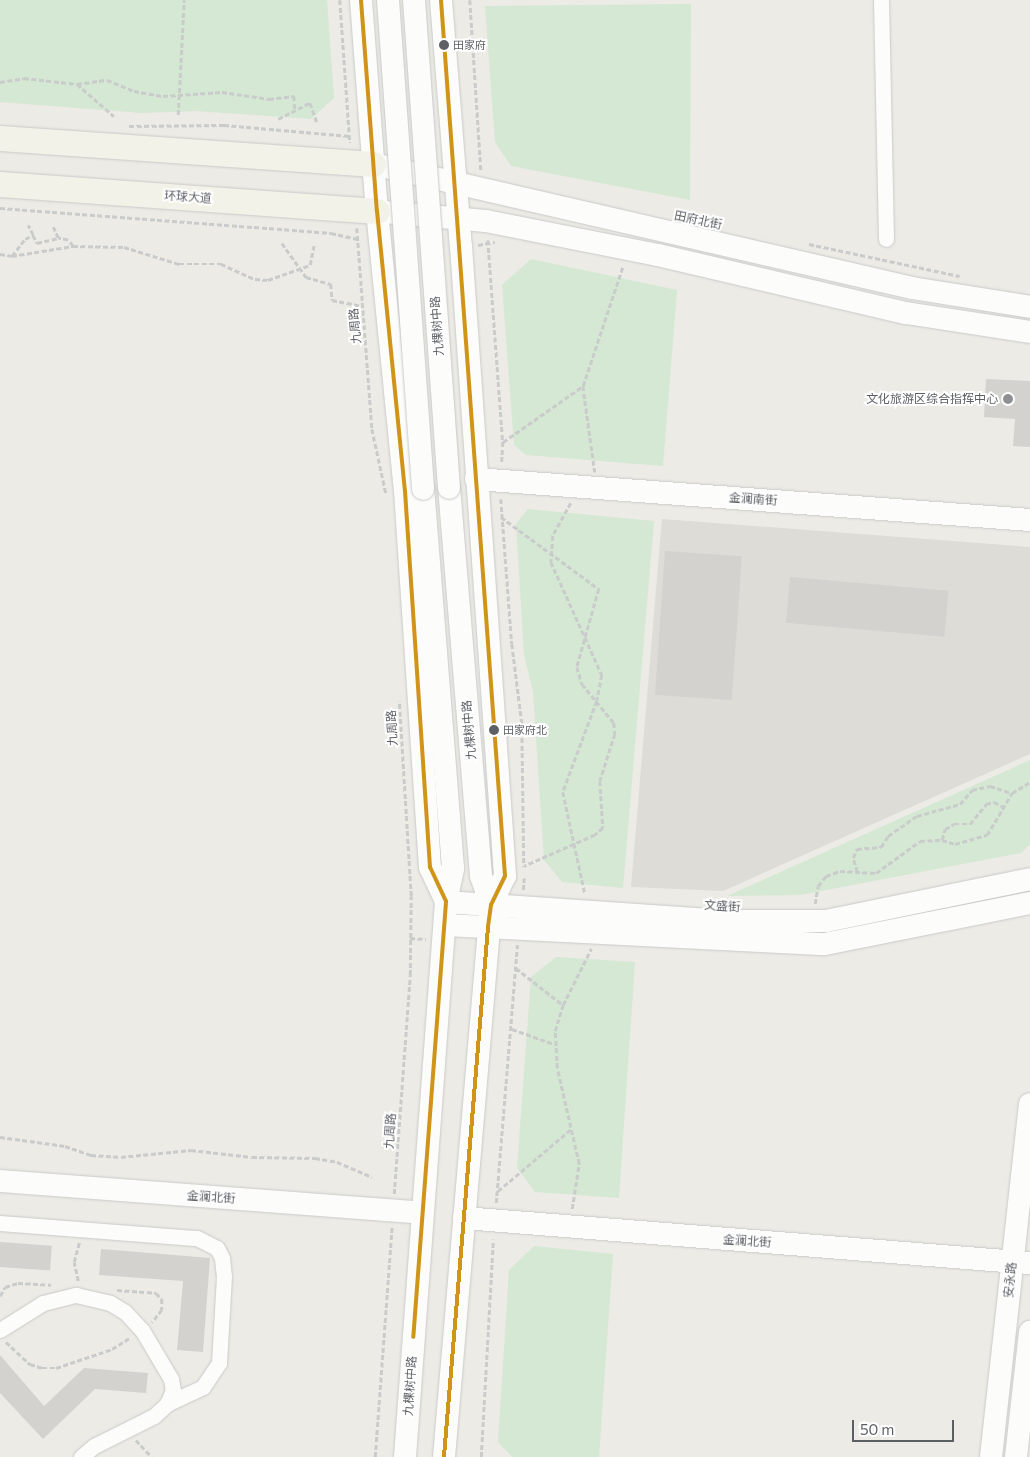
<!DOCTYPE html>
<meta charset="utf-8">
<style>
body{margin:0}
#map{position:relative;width:1030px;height:1457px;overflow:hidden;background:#ecebe6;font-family:Commissioner,"Noto Sans SC",sans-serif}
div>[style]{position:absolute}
.industrial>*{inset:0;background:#dddcd7}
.green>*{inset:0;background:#d4e8d3}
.building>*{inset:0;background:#d3d2cf;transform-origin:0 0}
.path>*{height:2.5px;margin-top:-1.25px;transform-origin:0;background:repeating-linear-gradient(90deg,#c9cccb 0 5px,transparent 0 7.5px)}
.roads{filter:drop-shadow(0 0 1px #c9c9c8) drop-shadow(0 0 1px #c9c9c8)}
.street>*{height:15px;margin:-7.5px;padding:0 7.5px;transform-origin:7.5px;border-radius:7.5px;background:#fcfcfb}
.secondary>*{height:22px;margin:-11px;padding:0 11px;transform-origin:11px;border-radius:11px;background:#fcfcfb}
.primary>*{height:25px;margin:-12.5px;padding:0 12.5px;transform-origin:12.5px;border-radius:12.5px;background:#f3f2e8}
.bridges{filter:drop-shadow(0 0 1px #c7c8c6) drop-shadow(0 0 1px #c7c8c6)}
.secondary-bridge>*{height:22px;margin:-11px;padding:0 11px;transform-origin:11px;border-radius:11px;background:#fcfcfb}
.bus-1>*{height:4px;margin:-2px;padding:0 2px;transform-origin:2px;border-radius:2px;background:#d09419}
.dots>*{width:14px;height:14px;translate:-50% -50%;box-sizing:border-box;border:2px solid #fff;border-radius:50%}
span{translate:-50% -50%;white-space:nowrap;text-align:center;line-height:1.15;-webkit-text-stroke:4px #fff;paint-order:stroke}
.bus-label{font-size:11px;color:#5c5f64}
.left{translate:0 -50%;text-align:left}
.street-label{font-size:12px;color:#5c5f64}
.poi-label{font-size:12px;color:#5c5f64}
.right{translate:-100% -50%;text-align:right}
.scale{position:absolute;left:852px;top:1420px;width:102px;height:22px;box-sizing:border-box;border:2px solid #5c5f64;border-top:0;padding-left:6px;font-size:15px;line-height:18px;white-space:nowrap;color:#5c5f64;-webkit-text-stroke:4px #fff;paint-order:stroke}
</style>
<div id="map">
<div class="industrial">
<i style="clip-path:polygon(662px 519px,1030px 547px,1030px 754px,723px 891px,631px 887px)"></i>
</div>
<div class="green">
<i style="clip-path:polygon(0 0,327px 0,334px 98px,311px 119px,197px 111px,142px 113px,0 102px)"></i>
<i style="clip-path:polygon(691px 4px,690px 200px,511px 166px,495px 142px,485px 6px)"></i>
<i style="clip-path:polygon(531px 259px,677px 290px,663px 466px,526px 455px,514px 445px,502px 285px)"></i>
<i style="clip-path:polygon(528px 509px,654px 521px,623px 888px,562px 882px,544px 860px,533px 692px,524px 655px,516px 524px)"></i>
<i style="clip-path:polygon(1030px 760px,1030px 844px,1021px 853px,800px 895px,727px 896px)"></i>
<i style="clip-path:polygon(556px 957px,635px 962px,619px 1198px,535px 1192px,517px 1168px,531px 977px)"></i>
<i style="clip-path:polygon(534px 1246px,613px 1254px,599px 1457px,512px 1457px,498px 1442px,509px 1270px)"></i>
</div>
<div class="building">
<i style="clip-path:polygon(986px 379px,1030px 381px,1030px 447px,1013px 446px,1015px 419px,984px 417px)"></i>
<i style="left:665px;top:551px;width:77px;height:144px;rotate:4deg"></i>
<i style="left:790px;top:577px;width:159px;height:46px;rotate:5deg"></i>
<i style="left:0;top:1242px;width:52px;height:25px;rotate:4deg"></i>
<i style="clip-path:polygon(101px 1249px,210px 1258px,203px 1352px,177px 1350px,183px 1281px,99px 1275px)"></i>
<i style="clip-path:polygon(0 1355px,44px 1406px,84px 1368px,148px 1373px,146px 1393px,95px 1389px,43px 1439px,0 1393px)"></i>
</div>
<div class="path">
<i style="left:340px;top:0;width:143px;rotate:86deg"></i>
<i style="left:470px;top:0;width:172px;rotate:86.3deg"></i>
<i style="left:0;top:82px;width:24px;rotate:-9deg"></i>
<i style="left:24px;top:78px;width:53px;rotate:6.5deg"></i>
<i style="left:77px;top:84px;width:30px;rotate:-8deg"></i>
<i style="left:107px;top:80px;width:29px;rotate:22deg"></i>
<i style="left:134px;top:91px;width:29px;rotate:10deg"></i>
<i style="left:163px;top:96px;width:59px;rotate:-3.9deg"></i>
<i style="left:222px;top:92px;width:48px;rotate:8.5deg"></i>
<i style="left:269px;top:99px;width:25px;rotate:-7deg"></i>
<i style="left:294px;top:96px;width:15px;rotate:86deg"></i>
<i style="left:77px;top:84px;width:49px;rotate:40.9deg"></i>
<i style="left:178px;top:115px;width:115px;rotate:-87deg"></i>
<i style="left:278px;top:119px;width:36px;rotate:-27deg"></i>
<i style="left:310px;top:103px;width:20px;rotate:70deg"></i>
<i style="left:129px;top:126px;width:95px;rotate:-0.6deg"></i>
<i style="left:224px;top:125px;width:126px;rotate:5deg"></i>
<i style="left:0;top:208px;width:332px;rotate:4.3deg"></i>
<i style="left:331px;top:233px;width:27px;rotate:13deg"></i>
<i style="left:357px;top:228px;width:202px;rotate:85.7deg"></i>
<i style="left:372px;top:429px;width:66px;rotate:77.7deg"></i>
<i style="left:33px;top:235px;width:9px;rotate:63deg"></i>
<i style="left:37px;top:243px;width:22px;rotate:-13deg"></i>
<i style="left:58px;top:238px;width:12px;rotate:-114deg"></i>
<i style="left:488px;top:240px;width:203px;rotate:85.8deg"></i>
<i style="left:503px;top:442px;width:21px;rotate:93deg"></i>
<i style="left:282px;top:243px;width:42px;rotate:54.8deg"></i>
<i style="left:306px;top:277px;width:26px;rotate:16deg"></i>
<i style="left:331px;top:284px;width:16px;rotate:86deg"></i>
<i style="left:332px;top:300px;width:31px;rotate:11deg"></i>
<i style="left:809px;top:244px;width:154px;rotate:12deg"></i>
<i style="left:478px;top:245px;width:17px;rotate:-10deg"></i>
<i style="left:73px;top:246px;width:51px;rotate:1.1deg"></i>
<i style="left:124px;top:247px;width:58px;rotate:17.2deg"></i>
<i style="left:179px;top:264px;width:42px"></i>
<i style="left:221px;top:264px;width:37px;rotate:24deg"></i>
<i style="left:255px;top:279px;width:13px;rotate:4deg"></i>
<i style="left:268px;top:280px;width:45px;rotate:-19.7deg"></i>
<i style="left:310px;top:265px;width:20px;rotate:-79deg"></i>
<i style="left:0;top:254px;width:12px;rotate:9deg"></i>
<i style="left:12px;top:256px;width:21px;rotate:-53deg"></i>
<i style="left:25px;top:239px;width:9px;rotate:-27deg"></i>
<i style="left:33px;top:235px;width:11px;rotate:-117deg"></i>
<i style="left:12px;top:256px;width:62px;rotate:-9.3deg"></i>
<i style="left:73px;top:246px;width:8px;rotate:-130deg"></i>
<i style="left:68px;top:240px;width:10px;rotate:-169deg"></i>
<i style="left:583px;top:386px;width:87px;rotate:82.1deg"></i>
<i style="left:503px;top:442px;width:98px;rotate:-35deg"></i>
<i style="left:583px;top:386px;width:126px;rotate:-71.6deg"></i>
<i style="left:501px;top:499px;width:145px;rotate:85.7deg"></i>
<i style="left:512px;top:644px;width:80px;rotate:82.8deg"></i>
<i style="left:522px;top:723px;width:144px;rotate:89.2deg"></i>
<i style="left:571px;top:503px;width:38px;rotate:119deg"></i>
<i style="left:553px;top:536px;width:26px;rotate:94deg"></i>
<i style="left:551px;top:562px;width:124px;rotate:65.7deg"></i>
<i style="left:602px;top:675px;width:26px;rotate:101deg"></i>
<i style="left:597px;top:701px;width:97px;rotate:110.5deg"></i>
<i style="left:563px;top:792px;width:104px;rotate:77.8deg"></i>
<i style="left:501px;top:517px;width:122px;rotate:36.3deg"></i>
<i style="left:599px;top:589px;width:81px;rotate:105.8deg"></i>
<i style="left:577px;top:667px;width:18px;rotate:74deg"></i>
<i style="left:582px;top:684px;width:50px;rotate:50.6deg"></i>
<i style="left:614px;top:723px;width:11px;rotate:85deg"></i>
<i style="left:615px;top:734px;width:49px;rotate:107.7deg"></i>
<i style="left:600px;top:781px;width:47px;rotate:86.3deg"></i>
<i style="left:603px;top:828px;width:11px;rotate:139deg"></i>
<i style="left:595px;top:835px;width:77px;rotate:156.1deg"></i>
<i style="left:942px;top:840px;width:11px;rotate:-75deg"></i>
<i style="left:945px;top:829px;width:10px;rotate:-29deg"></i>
<i style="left:954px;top:824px;width:16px"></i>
<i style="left:970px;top:824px;width:26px;rotate:-51deg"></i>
<i style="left:986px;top:804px;width:8px;rotate:-14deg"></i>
<i style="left:994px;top:802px;width:11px;rotate:27deg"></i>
<i style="left:857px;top:872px;width:15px;rotate:-106deg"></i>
<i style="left:853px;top:858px;width:10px;rotate:-66deg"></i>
<i style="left:857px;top:849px;width:24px;rotate:-5deg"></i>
<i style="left:881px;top:847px;width:13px;rotate:-58deg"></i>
<i style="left:888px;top:836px;width:35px;rotate:-35deg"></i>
<i style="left:917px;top:816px;width:45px;rotate:-15.6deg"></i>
<i style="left:960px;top:804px;width:18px;rotate:-49deg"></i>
<i style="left:972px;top:790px;width:18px;rotate:-13deg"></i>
<i style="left:990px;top:786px;width:23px;rotate:18deg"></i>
<i style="left:523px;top:890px;width:12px;rotate:-85deg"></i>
<i style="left:815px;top:904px;width:18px;rotate:-81deg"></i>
<i style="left:818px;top:886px;width:13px;rotate:-51deg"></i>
<i style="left:826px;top:876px;width:15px;rotate:-20deg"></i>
<i style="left:840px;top:871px;width:36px;rotate:3deg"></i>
<i style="left:876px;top:873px;width:54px;rotate:-36deg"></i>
<i style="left:920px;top:841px;width:22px;rotate:-3deg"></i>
<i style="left:942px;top:840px;width:14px;rotate:17deg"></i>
<i style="left:955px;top:844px;width:33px;rotate:-16deg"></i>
<i style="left:987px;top:835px;width:49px;rotate:-59.2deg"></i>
<i style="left:1012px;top:793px;width:21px;rotate:-31deg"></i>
<i style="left:410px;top:938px;width:16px;rotate:4deg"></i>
<i style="left:516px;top:968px;width:60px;rotate:38.2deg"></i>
<i style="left:512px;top:1029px;width:45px;rotate:19.7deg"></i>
<i style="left:0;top:1137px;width:66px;rotate:7.9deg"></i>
<i style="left:65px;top:1146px;width:28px;rotate:19deg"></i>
<i style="left:91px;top:1155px;width:30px;rotate:4deg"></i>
<i style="left:121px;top:1157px;width:70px;rotate:-5.7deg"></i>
<i style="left:191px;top:1150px;width:61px;rotate:6.5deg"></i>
<i style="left:252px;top:1157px;width:63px;rotate:0.9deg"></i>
<i style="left:315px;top:1158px;width:22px;rotate:10deg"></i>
<i style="left:337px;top:1162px;width:38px;rotate:23deg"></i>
<i style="left:498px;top:1191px;width:96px;rotate:-40.3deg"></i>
<i style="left:394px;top:1194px;width:220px;rotate:-85.8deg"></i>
<i style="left:410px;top:975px;width:79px;rotate:-89.3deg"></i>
<i style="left:411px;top:896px;width:195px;rotate:-93.5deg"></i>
<i style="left:496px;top:1203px;width:259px;rotate:-85.3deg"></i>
<i style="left:572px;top:1209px;width:46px;rotate:-81.2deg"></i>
<i style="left:579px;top:1164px;width:98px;rotate:-102.9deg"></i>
<i style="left:557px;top:1068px;width:37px;rotate:-93deg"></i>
<i style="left:555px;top:1031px;width:27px;rotate:-73deg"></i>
<i style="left:563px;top:1005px;width:63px;rotate:-63.4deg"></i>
<i style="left:78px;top:1281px;width:19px;rotate:-102deg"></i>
<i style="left:74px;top:1262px;width:20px;rotate:-75deg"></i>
<i style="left:117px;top:1290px;width:39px;rotate:4deg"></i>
<i style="left:156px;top:1293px;width:8px;rotate:45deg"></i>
<i style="left:162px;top:1299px;width:11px;rotate:90deg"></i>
<i style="left:162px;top:1310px;width:16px;rotate:128deg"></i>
<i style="left:0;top:1296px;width:10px;rotate:-61deg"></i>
<i style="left:5px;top:1287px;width:14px;rotate:-17deg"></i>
<i style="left:18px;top:1283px;width:33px;rotate:3deg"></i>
<i style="left:6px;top:1342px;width:33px;rotate:43deg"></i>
<i style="left:30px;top:1364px;width:13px;rotate:18deg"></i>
<i style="left:42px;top:1368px;width:14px"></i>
<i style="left:56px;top:1368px;width:59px;rotate:-18.7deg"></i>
<i style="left:112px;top:1349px;width:22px;rotate:-32deg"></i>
<i style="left:136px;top:1440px;width:23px;rotate:47deg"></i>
<i style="left:375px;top:1457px;width:231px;rotate:-85.8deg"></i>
<i style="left:481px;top:1457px;width:218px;rotate:-86.8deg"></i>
</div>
<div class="roads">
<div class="street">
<i style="left:881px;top:0;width:239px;rotate:88.8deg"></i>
<i style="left:0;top:1223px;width:198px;rotate:4.4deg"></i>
<i style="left:197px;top:1238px;width:22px;rotate:27deg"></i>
<i style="left:217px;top:1248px;width:11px;rotate:63deg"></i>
<i style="left:222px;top:1258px;width:18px;rotate:84deg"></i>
<i style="left:224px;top:1276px;width:87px;rotate:93.3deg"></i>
<i style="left:219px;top:1363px;width:29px;rotate:124deg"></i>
<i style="left:203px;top:1387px;width:40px;rotate:155deg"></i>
<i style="left:0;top:1330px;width:51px;rotate:-32.1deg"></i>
<i style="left:43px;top:1303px;width:34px;rotate:-14deg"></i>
<i style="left:76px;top:1295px;width:35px;rotate:13deg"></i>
<i style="left:110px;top:1303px;width:17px;rotate:31deg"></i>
<i style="left:125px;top:1312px;width:25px;rotate:47deg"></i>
<i style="left:142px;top:1330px;width:57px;rotate:59.4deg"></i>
<i style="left:171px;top:1379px;width:11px;rotate:80deg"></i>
<i style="left:173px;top:1390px;width:15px;rotate:113deg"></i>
<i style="left:167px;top:1404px;width:18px;rotate:137deg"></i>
<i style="left:154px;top:1416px;width:67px;rotate:153.4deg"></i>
<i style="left:94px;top:1446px;width:17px;rotate:140deg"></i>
</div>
<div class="secondary">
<i style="left:361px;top:0;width:212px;rotate:85.7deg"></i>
<i style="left:377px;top:211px;width:281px;rotate:84.3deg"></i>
<i style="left:405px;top:491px;width:377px;rotate:86.2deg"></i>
<i style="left:430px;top:867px;width:38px;rotate:65deg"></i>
<i style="left:441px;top:0;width:247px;rotate:85.4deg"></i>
<i style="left:461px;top:246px;width:632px;rotate:86deg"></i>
<i style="left:505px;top:876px;width:32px;rotate:116deg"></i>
<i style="left:382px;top:166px;width:544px;rotate:12.96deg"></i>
<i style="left:912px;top:288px;width:120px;rotate:9.1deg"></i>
<i style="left:385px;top:212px;width:101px;rotate:5.1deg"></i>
<i style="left:486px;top:221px;width:175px;rotate:11.2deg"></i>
<i style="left:658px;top:255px;width:255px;rotate:13.2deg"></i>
<i style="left:906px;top:313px;width:125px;rotate:8.7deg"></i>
<i style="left:476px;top:479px;width:556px;rotate:4.23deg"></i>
<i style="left:446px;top:902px;width:279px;rotate:3.9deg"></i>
<i style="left:724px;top:921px;width:102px"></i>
<i style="left:826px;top:921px;width:208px;rotate:-11.6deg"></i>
<i style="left:446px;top:925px;width:379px;rotate:2.9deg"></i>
<i style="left:825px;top:944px;width:209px;rotate:-11.3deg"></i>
<i style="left:0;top:1181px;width:423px;rotate:4.3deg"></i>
<i style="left:464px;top:1218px;width:568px;rotate:4.55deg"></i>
<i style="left:405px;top:1457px;width:557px;rotate:-85.78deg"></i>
<i style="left:446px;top:902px;width:35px;rotate:-78deg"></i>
<i style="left:453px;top:868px;width:380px;rotate:-94.5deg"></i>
<i style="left:444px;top:1457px;width:554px;rotate:-85.13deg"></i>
<i style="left:491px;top:905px;width:31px;rotate:-109deg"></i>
<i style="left:481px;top:876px;width:389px;rotate:-94.7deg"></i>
<i style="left:991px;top:1457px;width:355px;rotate:-83.7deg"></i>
<i style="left:1016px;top:1457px;width:126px;rotate:-83.6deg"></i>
</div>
<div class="primary">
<i style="left:0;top:138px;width:374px;rotate:4deg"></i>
<i style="left:0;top:184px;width:378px;rotate:4.1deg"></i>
</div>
</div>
<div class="bridges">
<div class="secondary-bridge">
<i style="left:388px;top:0;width:490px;rotate:85.9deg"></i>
<i style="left:414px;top:0;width:489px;rotate:85.9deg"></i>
</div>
</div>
<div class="bus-1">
<i style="left:361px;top:0;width:212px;rotate:85.7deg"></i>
<i style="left:377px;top:211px;width:281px;rotate:84.3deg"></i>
<i style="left:405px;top:491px;width:377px;rotate:86.2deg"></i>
<i style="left:430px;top:867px;width:38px;rotate:65deg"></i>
<i style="left:446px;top:902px;width:436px;rotate:94.3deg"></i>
<i style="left:441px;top:0;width:878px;rotate:85.82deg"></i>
<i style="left:505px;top:876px;width:32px;rotate:116deg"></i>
<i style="left:491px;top:905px;width:22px;rotate:98deg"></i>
<i style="left:488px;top:927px;width:532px;rotate:94.75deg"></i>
</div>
<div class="dots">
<i style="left:444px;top:45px;background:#5c5f64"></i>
<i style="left:1008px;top:399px;background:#8e9092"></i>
<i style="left:494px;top:730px;background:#5c5f64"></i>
</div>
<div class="bus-label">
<span class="left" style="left:453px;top:45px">田家府</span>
<span class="left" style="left:503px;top:730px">田家府北</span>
</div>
<div class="street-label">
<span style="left:188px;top:197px;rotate:4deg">环球大道</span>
<span style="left:698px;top:220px;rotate:12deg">田府北街</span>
<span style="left:355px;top:326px;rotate:-95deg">九周路</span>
<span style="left:437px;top:326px;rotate:-94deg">九棵树中路</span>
<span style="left:753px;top:499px;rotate:4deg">金澜南街</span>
<span style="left:392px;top:728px;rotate:-93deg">九周路</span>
<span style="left:469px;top:730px;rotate:-95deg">九棵树中路</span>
<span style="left:722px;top:906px;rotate:4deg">文盛街</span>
<span style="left:390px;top:1131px;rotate:-86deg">九周路</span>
<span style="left:211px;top:1197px;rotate:4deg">金澜北街</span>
<span style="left:747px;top:1241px;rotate:4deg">金澜北街</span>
<span style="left:1010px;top:1280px;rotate:-84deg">安永路</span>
<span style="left:410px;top:1386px;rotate:-86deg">九棵树中路</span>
</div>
<div class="poi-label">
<span class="right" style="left:998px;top:399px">文化旅游区综合指挥中心</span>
</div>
<div class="scale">50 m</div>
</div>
